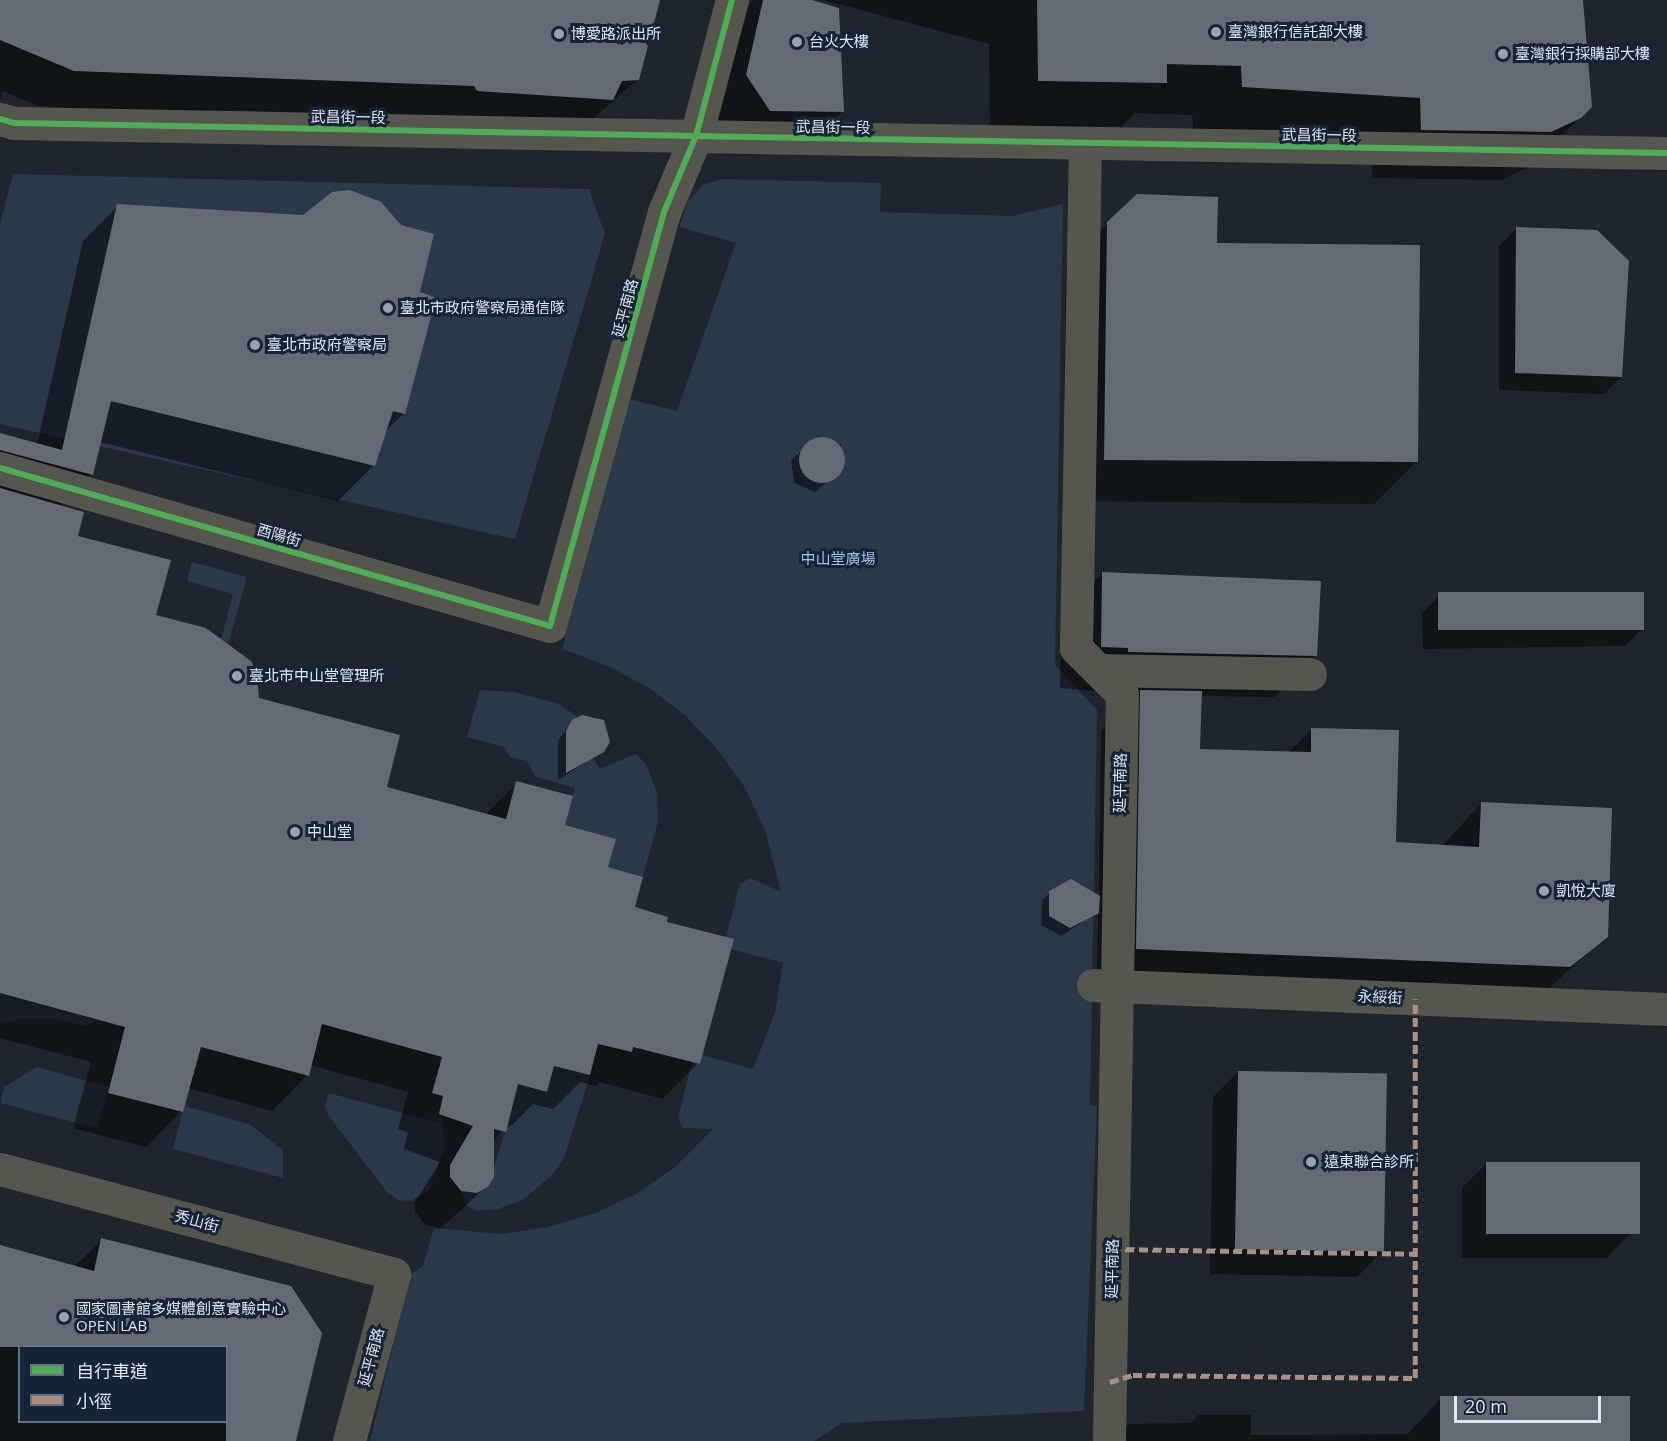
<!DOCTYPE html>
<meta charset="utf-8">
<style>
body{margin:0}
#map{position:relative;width:1667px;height:1441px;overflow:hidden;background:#1e252e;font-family:"Open Sans","Noto Sans TC",sans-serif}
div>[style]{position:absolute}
.green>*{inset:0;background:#2b3848}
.shadow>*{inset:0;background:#0007}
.building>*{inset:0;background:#636a73;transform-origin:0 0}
.round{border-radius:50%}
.minor>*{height:33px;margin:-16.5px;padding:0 16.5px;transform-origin:16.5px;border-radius:16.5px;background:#55574e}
.quiet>*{height:4.5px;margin-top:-2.25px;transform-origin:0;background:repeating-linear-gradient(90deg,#ac8f84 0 9px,transparent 0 13.5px)}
.cycleway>*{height:6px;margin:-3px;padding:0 3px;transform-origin:3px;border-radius:3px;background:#51ab58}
.dots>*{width:16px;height:16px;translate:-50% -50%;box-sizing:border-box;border:3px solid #172435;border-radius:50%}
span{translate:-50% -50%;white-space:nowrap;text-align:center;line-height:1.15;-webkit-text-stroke:6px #172435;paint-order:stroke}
.poi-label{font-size:15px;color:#dce5f0}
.left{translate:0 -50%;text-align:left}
.street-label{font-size:15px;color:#dce5f0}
.park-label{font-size:15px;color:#9dc1ed}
.legend{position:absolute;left:18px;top:1345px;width:210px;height:78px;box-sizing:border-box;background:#172435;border:2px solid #667180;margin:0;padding:8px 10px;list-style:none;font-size:18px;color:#dce5f0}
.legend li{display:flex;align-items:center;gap:12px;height:30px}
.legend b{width:30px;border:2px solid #667180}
.scale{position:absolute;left:1454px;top:1396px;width:147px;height:27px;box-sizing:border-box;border:3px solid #dce5f0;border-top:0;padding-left:8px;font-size:18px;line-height:21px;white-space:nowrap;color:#dce5f0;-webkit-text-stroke:4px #172435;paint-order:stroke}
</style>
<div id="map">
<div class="green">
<i style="clip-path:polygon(13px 174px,589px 189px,605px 234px,515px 539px,0 424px,0 224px)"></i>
<i style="clip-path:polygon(724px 179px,881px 183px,880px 212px,1012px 216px,1063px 204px,1055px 665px,1097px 710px,1090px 1105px,1097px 1106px,1084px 1411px,842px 1423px,814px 1441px,370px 1441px,410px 1275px,423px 1266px,434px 1228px,502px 1234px,548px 1227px,593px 1214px,636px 1194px,674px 1168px,713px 1129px,683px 1128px,678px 1118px,692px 1062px,700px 1064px,702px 1055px,753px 1069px,775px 1013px,783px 963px,731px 949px,726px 937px,740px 884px,750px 878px,781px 892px,765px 830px,745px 788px,718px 750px,686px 716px,649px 688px,608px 666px,562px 649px,629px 399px,677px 411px,736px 243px,680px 227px,687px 203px,702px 185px)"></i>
<i style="clip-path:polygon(192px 562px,247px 577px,227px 648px,219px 647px,233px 594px,187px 581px)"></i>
<i style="clip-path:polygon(480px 690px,514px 692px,559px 704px,578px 717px,566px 731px,566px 742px,572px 752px,593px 758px,600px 769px,635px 754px,646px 763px,657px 793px,658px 821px,643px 877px,608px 867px,615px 839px,565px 825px,575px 788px,536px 777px,527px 761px,510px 757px,504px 747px,467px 737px)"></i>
<i style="clip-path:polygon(0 993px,100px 1020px,85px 1026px,58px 1019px,21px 1019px,0 1024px)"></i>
<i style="clip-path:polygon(554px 1066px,590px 1075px,564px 1158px,552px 1175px,524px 1199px,498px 1209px,476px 1211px,467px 1206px,461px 1191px,478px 1193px,488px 1187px,510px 1115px,497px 1078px,547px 1092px)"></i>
<i style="clip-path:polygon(37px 1067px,109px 1087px,97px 1128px,0 1103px,4px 1087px)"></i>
<i style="clip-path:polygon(329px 1093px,436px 1122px,441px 1115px,445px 1148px,428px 1191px,411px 1201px,398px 1200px,387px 1192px,328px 1115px,325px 1106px)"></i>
<i style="clip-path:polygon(184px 1106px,249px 1124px,283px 1150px,283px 1178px,173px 1149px)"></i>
</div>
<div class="shadow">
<i style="clip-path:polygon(0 0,658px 0,638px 79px,576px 134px,53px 107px,38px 106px,3px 91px,0 100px)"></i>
<i style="clip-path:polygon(754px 0,806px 0,843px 111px,801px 153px,705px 118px,724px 30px)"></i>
<i style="clip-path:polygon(823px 0,1581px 0,1590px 107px,1531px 166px,1501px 180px,1372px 178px,1372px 146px,1194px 135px,1192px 115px,1135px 113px,1117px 131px,990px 129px,989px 44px)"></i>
<i style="clip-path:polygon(118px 206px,418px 292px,404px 413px,384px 433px,373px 466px,338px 501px,100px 442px,91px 474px,60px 506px,76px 537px,154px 616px,257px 699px,385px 788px,485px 815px,517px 783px,606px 868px,633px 908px,665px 923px,698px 1063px,663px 1099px,600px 1082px,596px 1086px,580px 1082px,553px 1109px,533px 1104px,511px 1126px,506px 1125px,492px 1143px,487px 1186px,441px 1228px,426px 1225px,415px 1212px,415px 1202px,440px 1162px,404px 1149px,408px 1132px,398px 1129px,408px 1092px,310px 1065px,307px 1075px,272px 1111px,188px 1088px,181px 1111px,146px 1147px,73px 1128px,91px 1062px,0 1038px,0 435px,37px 445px,83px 241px)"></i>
<i style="clip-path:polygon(1108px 223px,1215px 244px,1416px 462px,1374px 504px,1063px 501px,1066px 266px)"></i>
<i style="clip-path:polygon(1516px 229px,1621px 377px,1604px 394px,1499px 390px,1499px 246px)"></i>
<i style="clip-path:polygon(819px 436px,841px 445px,843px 469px,815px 492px,794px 483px,791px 460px)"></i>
<i style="clip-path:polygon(1103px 573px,1316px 655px,1274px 697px,1200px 696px,1199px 750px,1288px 753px,1312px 729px,1394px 844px,1442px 846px,1481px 803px,1607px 936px,1529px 1006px,1097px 988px,1098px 912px,1061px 936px,1041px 925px,1042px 901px,1050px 892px,1099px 897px,1101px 731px,1137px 694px,1060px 688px,1061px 615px)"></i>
<i style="clip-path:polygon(1439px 596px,1642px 629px,1625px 646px,1423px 649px,1422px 613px)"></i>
<i style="clip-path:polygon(593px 716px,603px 721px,603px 751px,558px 780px,558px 740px,573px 722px)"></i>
<i style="clip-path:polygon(1238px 1072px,1382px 1252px,1357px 1277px,1210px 1274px,1213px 1097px)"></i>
<i style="clip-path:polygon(1487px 1163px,1631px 1233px,1606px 1258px,1462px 1258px,1462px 1188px)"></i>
<i style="clip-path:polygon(evenodd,102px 1240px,290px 1287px,294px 1441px,0 1441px,0 1247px,74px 1267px,102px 1240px,20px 1346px,226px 1346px,226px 1422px,20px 1422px,20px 1346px)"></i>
<i style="clip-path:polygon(1441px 1398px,1628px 1441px,1112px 1441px,1129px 1424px,1190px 1423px,1198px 1415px,1251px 1415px,1251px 1435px,1408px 1434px)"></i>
</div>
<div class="building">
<i style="clip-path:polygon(0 0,660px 0,639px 80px,622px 81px,613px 100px,477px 91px,474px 86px,74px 71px,0 40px)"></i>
<i style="clip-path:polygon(763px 0,812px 0,839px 8px,844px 112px,770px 111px,746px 75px)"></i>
<i style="clip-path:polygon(1037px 0,1583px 0,1592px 107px,1581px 118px,1551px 132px,1421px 130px,1420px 98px,1242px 87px,1241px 66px,1167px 64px,1167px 83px,1038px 81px)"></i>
<i style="clip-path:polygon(350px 190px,381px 202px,401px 225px,434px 234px,420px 292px,436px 298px,405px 414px,393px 411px,375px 466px,111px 401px,93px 475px,0 450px,0 433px,62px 450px,117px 204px,303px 215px,332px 192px)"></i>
<i style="clip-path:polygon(1137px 194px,1218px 197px,1217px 243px,1420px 245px,1418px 462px,1104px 460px,1107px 222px)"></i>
<i style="clip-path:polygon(1516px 227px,1597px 230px,1629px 261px,1622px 377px,1515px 373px)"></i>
<i class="round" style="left:799px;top:437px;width:46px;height:46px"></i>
<i style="clip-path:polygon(0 488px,84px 512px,78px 536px,171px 560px,156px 615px,206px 628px,251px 661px,257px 673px,259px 698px,400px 735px,387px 787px,506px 819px,516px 781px,573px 796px,565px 825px,616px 839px,608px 867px,643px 877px,635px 907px,668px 917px,667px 922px,734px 939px,700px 1064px,633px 1047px,632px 1052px,598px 1044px,590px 1075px,554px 1066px,547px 1092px,518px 1084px,506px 1132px,494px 1129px,494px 1177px,488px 1187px,477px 1193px,461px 1191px,450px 1177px,450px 1165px,473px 1126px,439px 1114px,443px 1096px,432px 1093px,442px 1057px,322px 1024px,309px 1076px,201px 1047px,183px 1112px,108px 1093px,125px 1027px,0 993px)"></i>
<i style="clip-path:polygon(1102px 572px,1321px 581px,1317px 656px,1128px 652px,1128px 648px,1101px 647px)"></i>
<i style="left:1644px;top:592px;width:38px;height:206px;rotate:90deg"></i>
<i style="clip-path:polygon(1140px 690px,1202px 691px,1200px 749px,1311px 752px,1311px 728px,1399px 730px,1396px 842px,1479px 847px,1481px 802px,1612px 808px,1608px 937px,1570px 967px,1136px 949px)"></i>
<i style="clip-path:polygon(582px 715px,604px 720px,610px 742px,604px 752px,566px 773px,566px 731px,572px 720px)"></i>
<i style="clip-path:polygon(1071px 879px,1100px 896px,1099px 913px,1070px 928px,1049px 916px,1049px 891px)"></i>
<i style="left:1238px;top:1071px;width:149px;height:178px;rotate:1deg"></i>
<i style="left:1486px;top:1162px;width:154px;height:72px"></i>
<i style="clip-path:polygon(101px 1238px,291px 1286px,322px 1333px,296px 1441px,226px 1441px,226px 1347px,0 1347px,0 1245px,94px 1271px)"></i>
<i style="left:1440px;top:1396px;width:190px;height:45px"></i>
</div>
<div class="minor">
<i style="left:0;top:119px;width:15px;rotate:16deg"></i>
<i style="left:14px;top:123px;width:682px;rotate:1.09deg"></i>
<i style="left:696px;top:136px;width:971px;rotate:1deg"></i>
<i style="left:1085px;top:143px;width:505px;rotate:91.02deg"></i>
<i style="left:1076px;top:648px;width:65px;rotate:45deg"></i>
<i style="left:1122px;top:694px;width:747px;rotate:91deg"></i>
<i style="left:0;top:468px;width:572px;rotate:16.03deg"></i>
<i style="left:550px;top:626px;width:429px;rotate:-74.6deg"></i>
<i style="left:664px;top:212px;width:82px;rotate:-67.2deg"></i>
<i style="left:696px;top:136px;width:141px;rotate:-75.2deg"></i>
<i style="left:1099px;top:670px;width:211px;rotate:1.1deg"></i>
<i style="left:1093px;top:985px;width:575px;rotate:2.39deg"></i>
<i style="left:0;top:1169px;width:408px;rotate:14.9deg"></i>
<i style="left:394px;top:1274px;width:173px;rotate:105.1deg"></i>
</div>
<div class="quiet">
<i style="left:1112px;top:1249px;width:302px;rotate:0.9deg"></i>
<i style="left:1110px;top:1382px;width:24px;rotate:-17deg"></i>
<i style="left:1133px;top:1375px;width:282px;rotate:0.6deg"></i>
<i style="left:1415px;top:1378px;width:379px;rotate:-90deg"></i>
</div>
<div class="cycleway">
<i style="left:0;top:119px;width:15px;rotate:16deg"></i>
<i style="left:14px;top:123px;width:682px;rotate:1.09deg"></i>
<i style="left:696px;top:136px;width:971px;rotate:1deg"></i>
<i style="left:0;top:468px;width:572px;rotate:16.03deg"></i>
<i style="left:550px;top:626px;width:429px;rotate:-74.6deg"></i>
<i style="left:664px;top:212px;width:82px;rotate:-67.2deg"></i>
<i style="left:696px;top:136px;width:141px;rotate:-75.2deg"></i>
</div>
<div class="dots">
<i style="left:1216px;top:32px;background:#9aa2ac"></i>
<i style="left:559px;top:34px;background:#9aa2ac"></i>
<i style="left:797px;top:42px;background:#9aa2ac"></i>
<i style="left:1503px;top:54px;background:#9aa2ac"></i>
<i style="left:388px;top:308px;background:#9aa2ac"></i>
<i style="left:255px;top:345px;background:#9aa2ac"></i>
<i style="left:237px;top:676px;background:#9aa2ac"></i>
<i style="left:295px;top:832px;background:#9aa2ac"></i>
<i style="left:1544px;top:891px;background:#9aa2ac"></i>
<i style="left:1311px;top:1162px;background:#9aa2ac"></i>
<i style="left:64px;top:1317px;background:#9aa2ac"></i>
</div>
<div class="poi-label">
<span class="left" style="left:1228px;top:32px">臺灣銀行信託部大樓</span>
<span class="left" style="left:571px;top:34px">博愛路派出所</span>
<span class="left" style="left:809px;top:42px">台火大樓</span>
<span class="left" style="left:1515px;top:54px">臺灣銀行採購部大樓</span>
<span class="left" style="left:400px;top:308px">臺北市政府警察局通信隊</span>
<span class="left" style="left:267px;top:345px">臺北市政府警察局</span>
<span class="left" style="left:249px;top:676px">臺北市中山堂管理所</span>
<span class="left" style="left:307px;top:832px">中山堂</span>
<span class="left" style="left:1556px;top:891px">凱悅大廈</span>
<span class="left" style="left:1324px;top:1162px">遠東聯合診所</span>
<span class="left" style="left:76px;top:1317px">國家圖書館多媒體創意實驗中心<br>OPEN LAB</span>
</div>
<div class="street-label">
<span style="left:348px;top:117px;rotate:1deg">武昌街一段</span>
<span style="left:833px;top:127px;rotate:1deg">武昌街一段</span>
<span style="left:1319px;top:135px;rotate:1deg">武昌街一段</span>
<span style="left:625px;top:308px;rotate:-75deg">延平南路</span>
<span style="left:279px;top:535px;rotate:16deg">酉陽街</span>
<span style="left:1120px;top:783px;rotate:-89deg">延平南路</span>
<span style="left:1380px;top:997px;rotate:2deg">永綏街</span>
<span style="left:197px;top:1221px;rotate:15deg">秀山街</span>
<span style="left:1112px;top:1269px;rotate:-89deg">延平南路</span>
<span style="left:371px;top:1357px;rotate:-75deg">延平南路</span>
</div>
<div class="park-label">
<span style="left:838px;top:559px">中山堂廣場</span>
</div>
<ul class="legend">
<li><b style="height:8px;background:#51ab58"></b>自行車道</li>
<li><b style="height:8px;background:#ac8f84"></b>小徑</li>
</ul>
<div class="scale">20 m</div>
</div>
